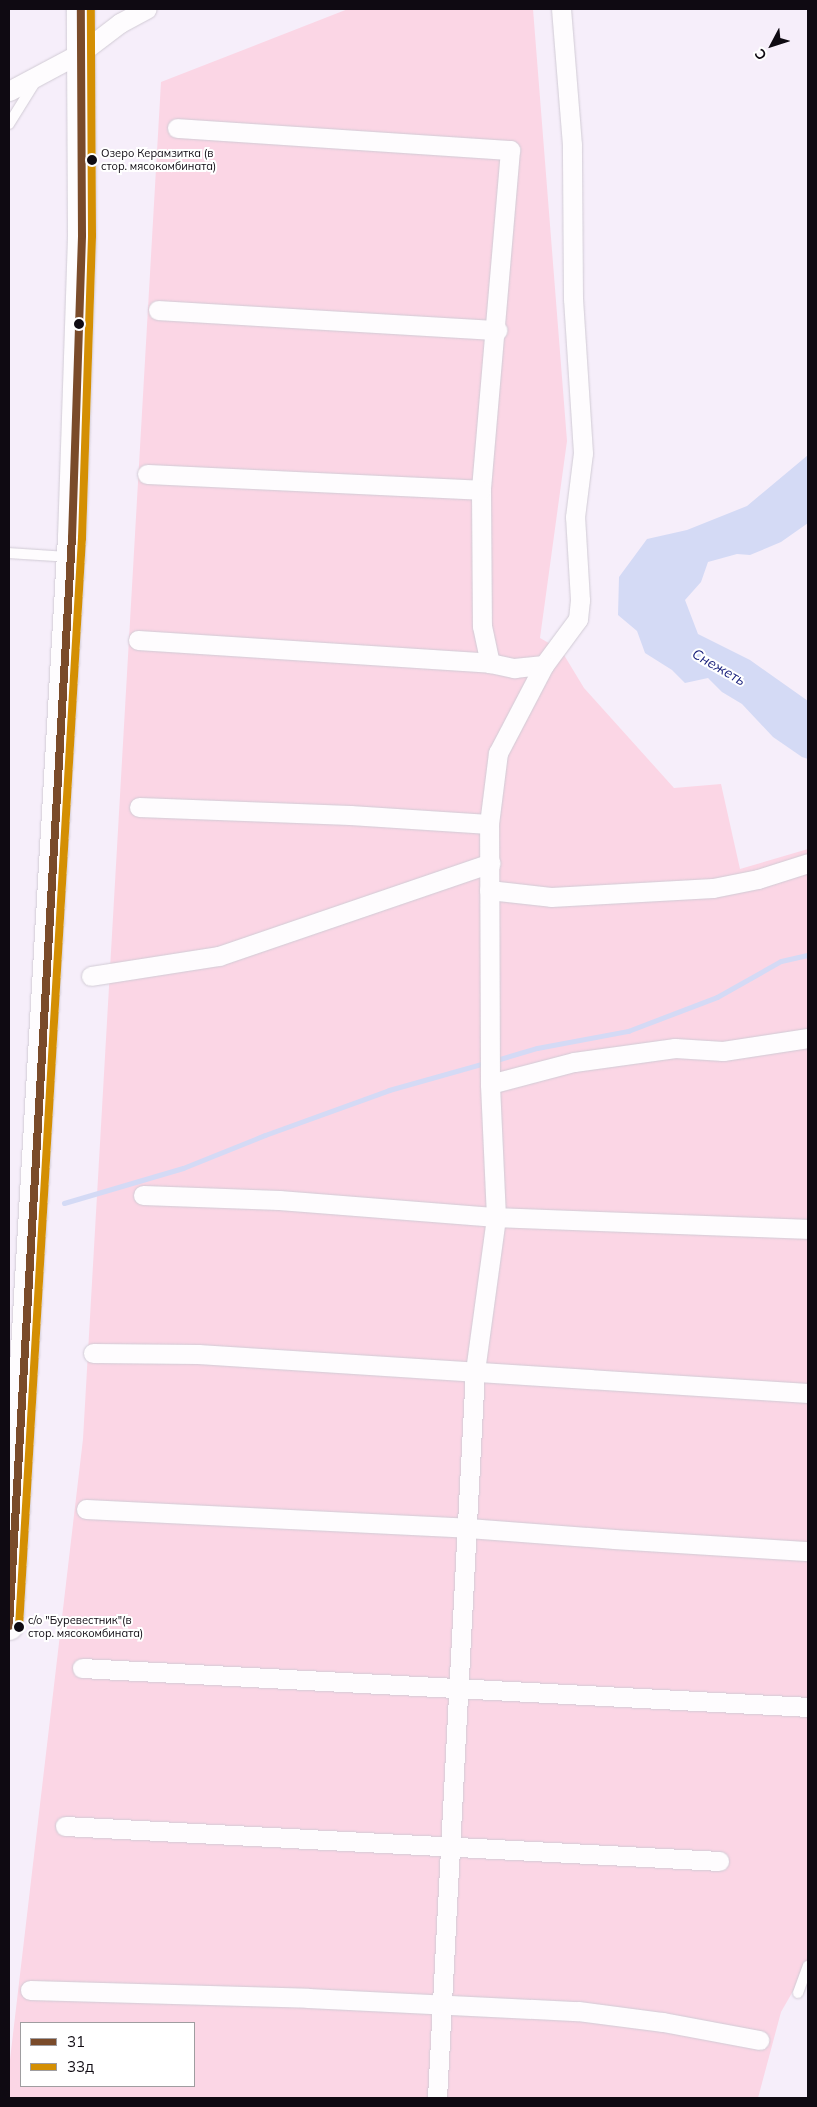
<!DOCTYPE html>
<meta charset="utf-8">
<style>
body{margin:0}
#map{position:relative;width:817px;height:2107px;overflow:hidden;background:#f6eefa;font-family:Mulish,sans-serif}
div>[style]{position:absolute}
.green>*{inset:0;background:#fbd6e5}
.water>*{inset:0;background:#d4daf5}
.stream>*{height:5px;margin:-2.5px;padding:0 2.5px;transform-origin:2.5px;border-radius:2.5px;background:#d4daf5}
.roads{filter:drop-shadow(0 0 1px #d1cbd5) drop-shadow(0 0 1px #d1cbd5)}
.lane>*{height:10px;margin:-5px;padding:0 5px;transform-origin:5px;border-radius:5px;background:#fefcfe}
.street>*{height:19px;margin:-9.5px;padding:0 9.5px;transform-origin:9.5px;border-radius:9.5px;background:#fefcfe}
.primary>*{height:28px;margin:-14px;padding:0 14px;transform-origin:14px;border-radius:14px;background:#fefcfe}
.bus-1>*{height:8px;margin:-4px;padding:0 4px;transform-origin:4px;border-radius:4px;background:#7a4b2a}
.bus-2>*{height:8px;margin:-4px;padding:0 4px;transform-origin:4px;border-radius:4px;background:#d48f03}
.dots>*{width:14px;height:14px;translate:-50% -50%;box-sizing:border-box;border:2px solid #fff;border-radius:50%}
span{translate:-50% -50%;white-space:nowrap;text-align:center;line-height:1.15;-webkit-text-stroke:4px #fff;paint-order:stroke}
.bus-label{font-size:11px;color:#0f0a12}
.left{translate:0 -50%;text-align:left}
.water-label{font-size:14px;color:#151d7a;font-style:italic}
.frame{position:absolute;inset:0;border:10px solid #0f0a12;pointer-events:none}
.legend{position:absolute;left:20px;top:2022px;width:175px;height:65px;box-sizing:border-box;background:#fff;border:1px solid #9f9da0;margin:0;padding:6px 9px;list-style:none;font-size:15px;color:#0f0a12}
.legend li{display:flex;align-items:center;gap:10px;height:25px}
.legend b{width:25px;border:1px solid #9f9da0}
.north{position:absolute;left:747px;top:20px;width:50px;height:50px;-webkit-text-stroke:4px #fff;paint-order:stroke;rotate:230deg;font-size:14px;font-weight:700;line-height:20px;text-align:center;color:#0f0a12}
.north::after{content:'';display:block;margin:auto;width:18px;height:22px;background:#0f0a12;clip-path:polygon(50% 0,100% 100%,50% 72%,0 100%)}
</style>
<div id="map">
<div class="green">
<i style="clip-path:polygon(evenodd,348px 9px,533px 9px,567px 441px,540px 638px,561px 650px,584px 688px,674px 788px,721px 784px,740px 869px,808px 849px,808px 1965px,781px 2012px,758px 2098px,9px 2098px,9px 2068px,83px 1439px,161px 82px,348px 9px,21px 2023px,194px 2023px,194px 2086px,21px 2086px,21px 2023px)"></i>
</div>
<div class="water">
<i style="clip-path:polygon(808px 455px,808px 523px,781px 542px,750px 555px,737px 554px,708px 562px,701px 582px,685px 600px,698px 634px,750px 660px,808px 701px,808px 759px,802px 757px,773px 737px,742px 704px,722px 692px,708px 678px,685px 683px,672px 670px,645px 653px,637px 631px,618px 615px,619px 577px,647px 539px,687px 530px,747px 506px)"></i>
</div>
<div class="stream">
<i style="left:493px;top:1061px;width:46px;rotate:-16.5deg"></i>
<i style="left:537px;top:1048px;width:93px;rotate:-10.6deg"></i>
<i style="left:628px;top:1031px;width:95px;rotate:-20.9deg"></i>
<i style="left:717px;top:997px;width:73px;rotate:-29.4deg"></i>
<i style="left:781px;top:961px;width:28px;rotate:-13deg"></i>
<i style="left:64px;top:1203px;width:124px;rotate:-16.4deg"></i>
<i style="left:183px;top:1168px;width:88px;rotate:-21.9deg"></i>
<i style="left:265px;top:1135px;width:132px;rotate:-19.9deg"></i>
<i style="left:389px;top:1090px;width:100px;rotate:-15.7deg"></i>
</div>
<div class="roads">
<div class="lane">
<i style="left:9px;top:124px;width:53px;rotate:-58.1deg"></i>
<i style="left:9px;top:553px;width:61px;rotate:3.8deg"></i>
<i style="left:798px;top:1993px;width:29px;rotate:-70deg"></i>
</div>
<div class="street">
<i style="left:9px;top:91px;width:83px;rotate:-28.1deg"></i>
<i style="left:82px;top:52px;width:48px;rotate:-37.3deg"></i>
<i style="left:120px;top:23px;width:30px;rotate:-28deg"></i>
<i style="left:177px;top:128px;width:334px;rotate:3.8deg"></i>
<i style="left:510px;top:150px;width:341px;rotate:94.9deg"></i>
<i style="left:481px;top:490px;width:136px;rotate:89.6deg"></i>
<i style="left:482px;top:626px;width:38px;rotate:78deg"></i>
<i style="left:158px;top:310px;width:340px;rotate:3.4deg"></i>
<i style="left:147px;top:474px;width:334px;rotate:2.7deg"></i>
<i style="left:138px;top:640px;width:353px;rotate:3.7deg"></i>
<i style="left:490px;top:663px;width:25px;rotate:12deg"></i>
<i style="left:514px;top:668px;width:30px;rotate:-6deg"></i>
<i style="left:544px;top:665px;width:57px;rotate:-53.5deg"></i>
<i style="left:578px;top:619px;width:19px;rotate:-84deg"></i>
<i style="left:580px;top:600px;width:83px;rotate:-93.4deg"></i>
<i style="left:575px;top:517px;width:64px;rotate:-82.9deg"></i>
<i style="left:583px;top:453px;width:154px;rotate:-93.7deg"></i>
<i style="left:573px;top:299px;width:154px;rotate:-90.4deg"></i>
<i style="left:572px;top:145px;width:136px;rotate:-94.6deg"></i>
<i style="left:139px;top:807px;width:211px;rotate:2.2deg"></i>
<i style="left:350px;top:815px;width:139px;rotate:3.7deg"></i>
<i style="left:489px;top:890px;width:62px;rotate:6.4deg"></i>
<i style="left:551px;top:897px;width:162px;rotate:-3.2deg"></i>
<i style="left:713px;top:888px;width:46px;rotate:-11.3deg"></i>
<i style="left:758px;top:879px;width:52px;rotate:-17.7deg"></i>
<i style="left:91px;top:976px;width:130px;rotate:-8.9deg"></i>
<i style="left:219px;top:956px;width:287px;rotate:-18.9deg"></i>
<i style="left:490px;top:1084px;width:87px;rotate:-14.7deg"></i>
<i style="left:574px;top:1062px;width:102px;rotate:-7.9deg"></i>
<i style="left:675px;top:1048px;width:48px;rotate:3.6deg"></i>
<i style="left:723px;top:1051px;width:86px;rotate:-8.7deg"></i>
<i style="left:143px;top:1195px;width:136px;rotate:2.1deg"></i>
<i style="left:279px;top:1200px;width:218px;rotate:4.5deg"></i>
<i style="left:496px;top:1217px;width:312px;rotate:2.2deg"></i>
<i style="left:93px;top:1353px;width:105px;rotate:0.5deg"></i>
<i style="left:198px;top:1354px;width:611px;rotate:3.66deg"></i>
<i style="left:86px;top:1509px;width:382px;rotate:2.8deg"></i>
<i style="left:468px;top:1528px;width:147px;rotate:4.3deg"></i>
<i style="left:615px;top:1539px;width:193px;rotate:3.6deg"></i>
<i style="left:82px;top:1668px;width:727px;rotate:3.07deg"></i>
<i style="left:65px;top:1826px;width:655px;rotate:3.06deg"></i>
<i style="left:30px;top:1990px;width:278px;rotate:1.6deg"></i>
<i style="left:308px;top:1998px;width:270px;rotate:2.8deg"></i>
<i style="left:578px;top:2011px;width:86px;rotate:7.4deg"></i>
<i style="left:663px;top:2022px;width:98px;rotate:10.6deg"></i>
<i style="left:437px;top:2098px;width:728px;rotate:-87.01deg"></i>
<i style="left:475px;top:1371px;width:155px;rotate:-82.2deg"></i>
<i style="left:496px;top:1217px;width:133px;rotate:-92.6deg"></i>
<i style="left:490px;top:1084px;width:260px;rotate:-90.2deg"></i>
<i style="left:489px;top:824px;width:72px;rotate:-82.8deg"></i>
<i style="left:498px;top:753px;width:99px;rotate:-62.4deg"></i>
</div>
<div class="primary">
<i style="left:9px;top:1626px;width:1090px;rotate:-86.69deg"></i>
<i style="left:72px;top:538px;width:303px;rotate:-88.1deg"></i>
<i style="left:82px;top:235px;width:226px;rotate:-90.3deg"></i>
</div>
</div>
<div class="bus-1">
<i style="left:9px;top:1626px;width:1090px;rotate:-86.69deg"></i>
<i style="left:72px;top:538px;width:303px;rotate:-88.1deg"></i>
<i style="left:82px;top:235px;width:226px;rotate:-90.3deg"></i>
</div>
<div class="bus-2">
<i style="left:19px;top:1627px;width:1091px;rotate:-86.69deg"></i>
<i style="left:82px;top:538px;width:303px;rotate:-88.1deg"></i>
<i style="left:92px;top:235px;width:226px;rotate:-90.3deg"></i>
</div>
<div class="dots">
<i style="left:92px;top:160px;background:#0f0a12"></i>
<i style="left:79px;top:324px;background:#0f0a12"></i>
<i style="left:19px;top:1627px;background:#0f0a12"></i>
</div>
<div class="bus-label">
<span class="left" style="left:101px;top:160px">Озеро Керамзитка (в<br>стор. мясокомбината)</span>
<span class="left" style="left:28px;top:1627px">с/о "Буревестник"(в<br>стор. мясокомбината)</span>
</div>
<div class="water-label">
<span style="left:719px;top:667px;rotate:30deg">Снежеть</span>
</div>
<div class="frame"></div>
<ul class="legend">
<li><b style="height:6px;background:#7a4b2a"></b>31</li>
<li><b style="height:6px;background:#d48f03"></b>33д</li>
</ul>
<div class="north">С</div>
</div>
